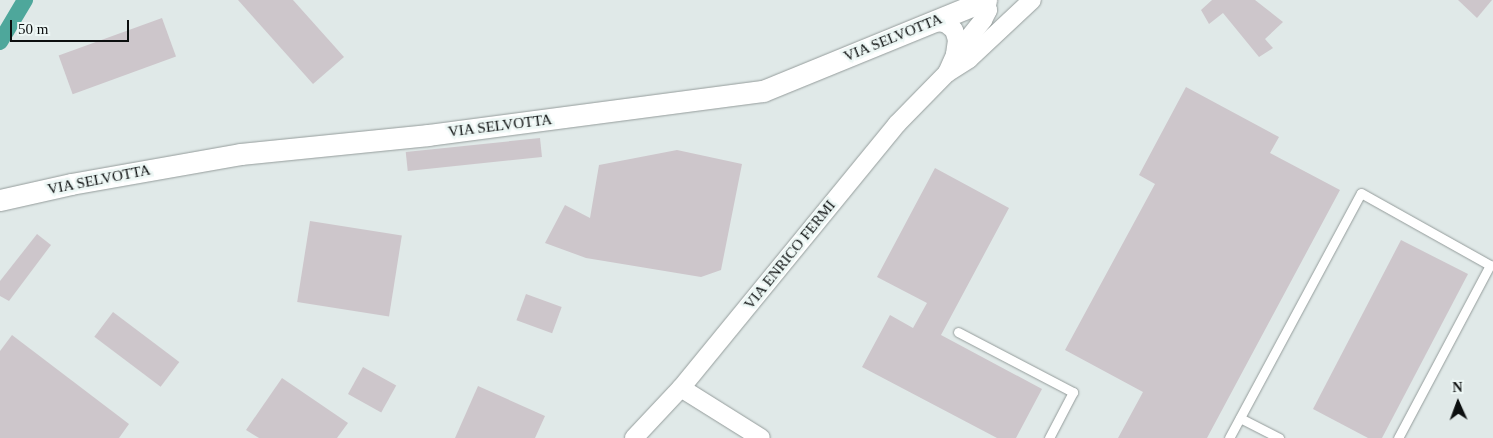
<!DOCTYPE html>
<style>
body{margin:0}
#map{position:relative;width:1493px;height:438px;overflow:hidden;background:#e0e9e8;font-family:"Times New Roman",serif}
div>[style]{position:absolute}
.canal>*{height:16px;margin:-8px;padding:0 8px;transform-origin:8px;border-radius:8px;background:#4ea79b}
.building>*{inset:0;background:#cdc6cb;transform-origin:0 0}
.roads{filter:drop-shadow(0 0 1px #949c9b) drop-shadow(0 0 1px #949c9b)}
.service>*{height:9px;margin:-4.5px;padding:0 4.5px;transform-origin:4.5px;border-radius:4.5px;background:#fff}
.minor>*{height:18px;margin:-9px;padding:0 9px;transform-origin:9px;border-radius:9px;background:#fff}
.tertiary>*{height:21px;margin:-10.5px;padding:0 10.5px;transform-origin:10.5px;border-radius:10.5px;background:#fff}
span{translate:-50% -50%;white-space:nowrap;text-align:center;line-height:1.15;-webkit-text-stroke:5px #edf7f5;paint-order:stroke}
.street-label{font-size:15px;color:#0c0f0f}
.north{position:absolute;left:1433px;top:378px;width:50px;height:50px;-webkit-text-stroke:4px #edf7f5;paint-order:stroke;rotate:358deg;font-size:14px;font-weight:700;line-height:20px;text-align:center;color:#0c0f0f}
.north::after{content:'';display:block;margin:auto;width:18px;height:22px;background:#0c0f0f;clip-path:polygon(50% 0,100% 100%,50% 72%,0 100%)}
.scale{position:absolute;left:10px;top:20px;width:119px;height:22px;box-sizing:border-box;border:2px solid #0c0f0f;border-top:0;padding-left:6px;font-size:15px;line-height:18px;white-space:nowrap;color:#0c0f0f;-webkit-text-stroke:4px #edf7f5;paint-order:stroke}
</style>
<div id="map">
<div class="canal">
<i style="left:0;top:42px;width:49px;rotate:-59.2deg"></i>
</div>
<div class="building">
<i style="clip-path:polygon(238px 0,293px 0,344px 57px,313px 84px)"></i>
<i style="clip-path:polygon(1212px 0,1255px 0,1283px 22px,1265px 39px,1273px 48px,1259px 57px,1223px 13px,1209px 24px,1201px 10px)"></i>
<i style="clip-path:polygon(1458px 0,1492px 0,1477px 18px)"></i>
<i style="left:162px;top:18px;width:41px;height:110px;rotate:70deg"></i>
<i style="clip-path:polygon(1186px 87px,1279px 137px,1270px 153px,1340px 190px,1207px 438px,1118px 438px,1143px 392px,1065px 350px,1155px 184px,1139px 175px)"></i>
<i style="left:540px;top:138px;width:19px;height:135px;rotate:84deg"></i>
<i style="clip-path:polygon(677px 150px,742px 164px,721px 270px,701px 277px,586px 258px,545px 243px,565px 205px,590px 218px,599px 165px)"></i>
<i style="clip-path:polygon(935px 168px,1009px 208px,941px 335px,1042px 389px,1016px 438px,997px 438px,862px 367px,890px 315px,913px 328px,927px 303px,877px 277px)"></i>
<i style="left:310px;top:221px;width:93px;height:82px;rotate:9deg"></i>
<i style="clip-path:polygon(37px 234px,51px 245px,9px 301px,0 296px,0 281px)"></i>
<i style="clip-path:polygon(1401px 240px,1468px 274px,1382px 438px,1368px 438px,1313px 409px)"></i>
<i style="left:526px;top:294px;width:38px;height:28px;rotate:20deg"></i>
<i style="left:113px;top:312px;width:83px;height:31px;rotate:37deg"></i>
<i style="clip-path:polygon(12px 335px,129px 424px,119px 438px,0 438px,0 351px)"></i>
<i style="left:363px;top:367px;width:38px;height:31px;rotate:29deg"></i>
<i style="clip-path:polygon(282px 378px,348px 423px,337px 438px,259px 438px,246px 430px)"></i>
<i style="clip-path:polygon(478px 386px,545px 416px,535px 438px,455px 438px)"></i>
</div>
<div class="roads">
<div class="service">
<i style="left:958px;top:332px;width:130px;rotate:27.6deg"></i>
<i style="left:1073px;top:392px;width:52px;rotate:117.6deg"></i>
<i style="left:1240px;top:418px;width:44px;rotate:27.1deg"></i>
<i style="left:1229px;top:438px;width:278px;rotate:-61.7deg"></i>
<i style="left:1361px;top:193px;width:148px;rotate:29.2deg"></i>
<i style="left:1490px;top:265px;width:196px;rotate:118deg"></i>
</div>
<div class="minor">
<i style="left:934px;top:22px;width:11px;rotate:5deg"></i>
<i style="left:945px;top:23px;width:11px;rotate:38deg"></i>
<i style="left:954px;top:30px;width:10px;rotate:73deg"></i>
<i style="left:957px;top:40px;width:15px;rotate:98deg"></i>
<i style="left:947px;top:73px;width:20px;rotate:-66deg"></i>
<i style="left:955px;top:55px;width:45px;rotate:-51.3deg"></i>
<i style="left:983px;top:20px;width:11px;rotate:-63deg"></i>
<i style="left:988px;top:10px;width:10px;rotate:-107deg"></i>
<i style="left:681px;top:388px;width:94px;rotate:32deg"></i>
<i style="left:634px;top:438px;width:69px;rotate:-46.8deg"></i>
<i style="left:681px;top:388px;width:341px;rotate:-50.7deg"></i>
<i style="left:897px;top:124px;width:71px;rotate:-45.6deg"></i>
<i style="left:947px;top:73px;width:26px;rotate:-32deg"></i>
<i style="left:969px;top:59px;width:86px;rotate:-43.1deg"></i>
</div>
<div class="tertiary">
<i style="left:0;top:200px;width:73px;rotate:-12.7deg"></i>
<i style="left:71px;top:184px;width:173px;rotate:-10deg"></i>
<i style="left:241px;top:154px;width:188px;rotate:-5.8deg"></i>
<i style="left:428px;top:135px;width:338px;rotate:-7.5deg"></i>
<i style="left:763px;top:91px;width:241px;rotate:-22.2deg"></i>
</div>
</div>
<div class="street-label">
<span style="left:893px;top:38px;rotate:-22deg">VIA SELVOTTA</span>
<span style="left:500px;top:126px;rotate:-7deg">VIA SELVOTTA</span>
<span style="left:99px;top:180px;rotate:-11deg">VIA SELVOTTA</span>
<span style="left:790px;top:255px;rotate:-51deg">VIA ENRICO FERMI</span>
</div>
<div class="north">N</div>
<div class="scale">50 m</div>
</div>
